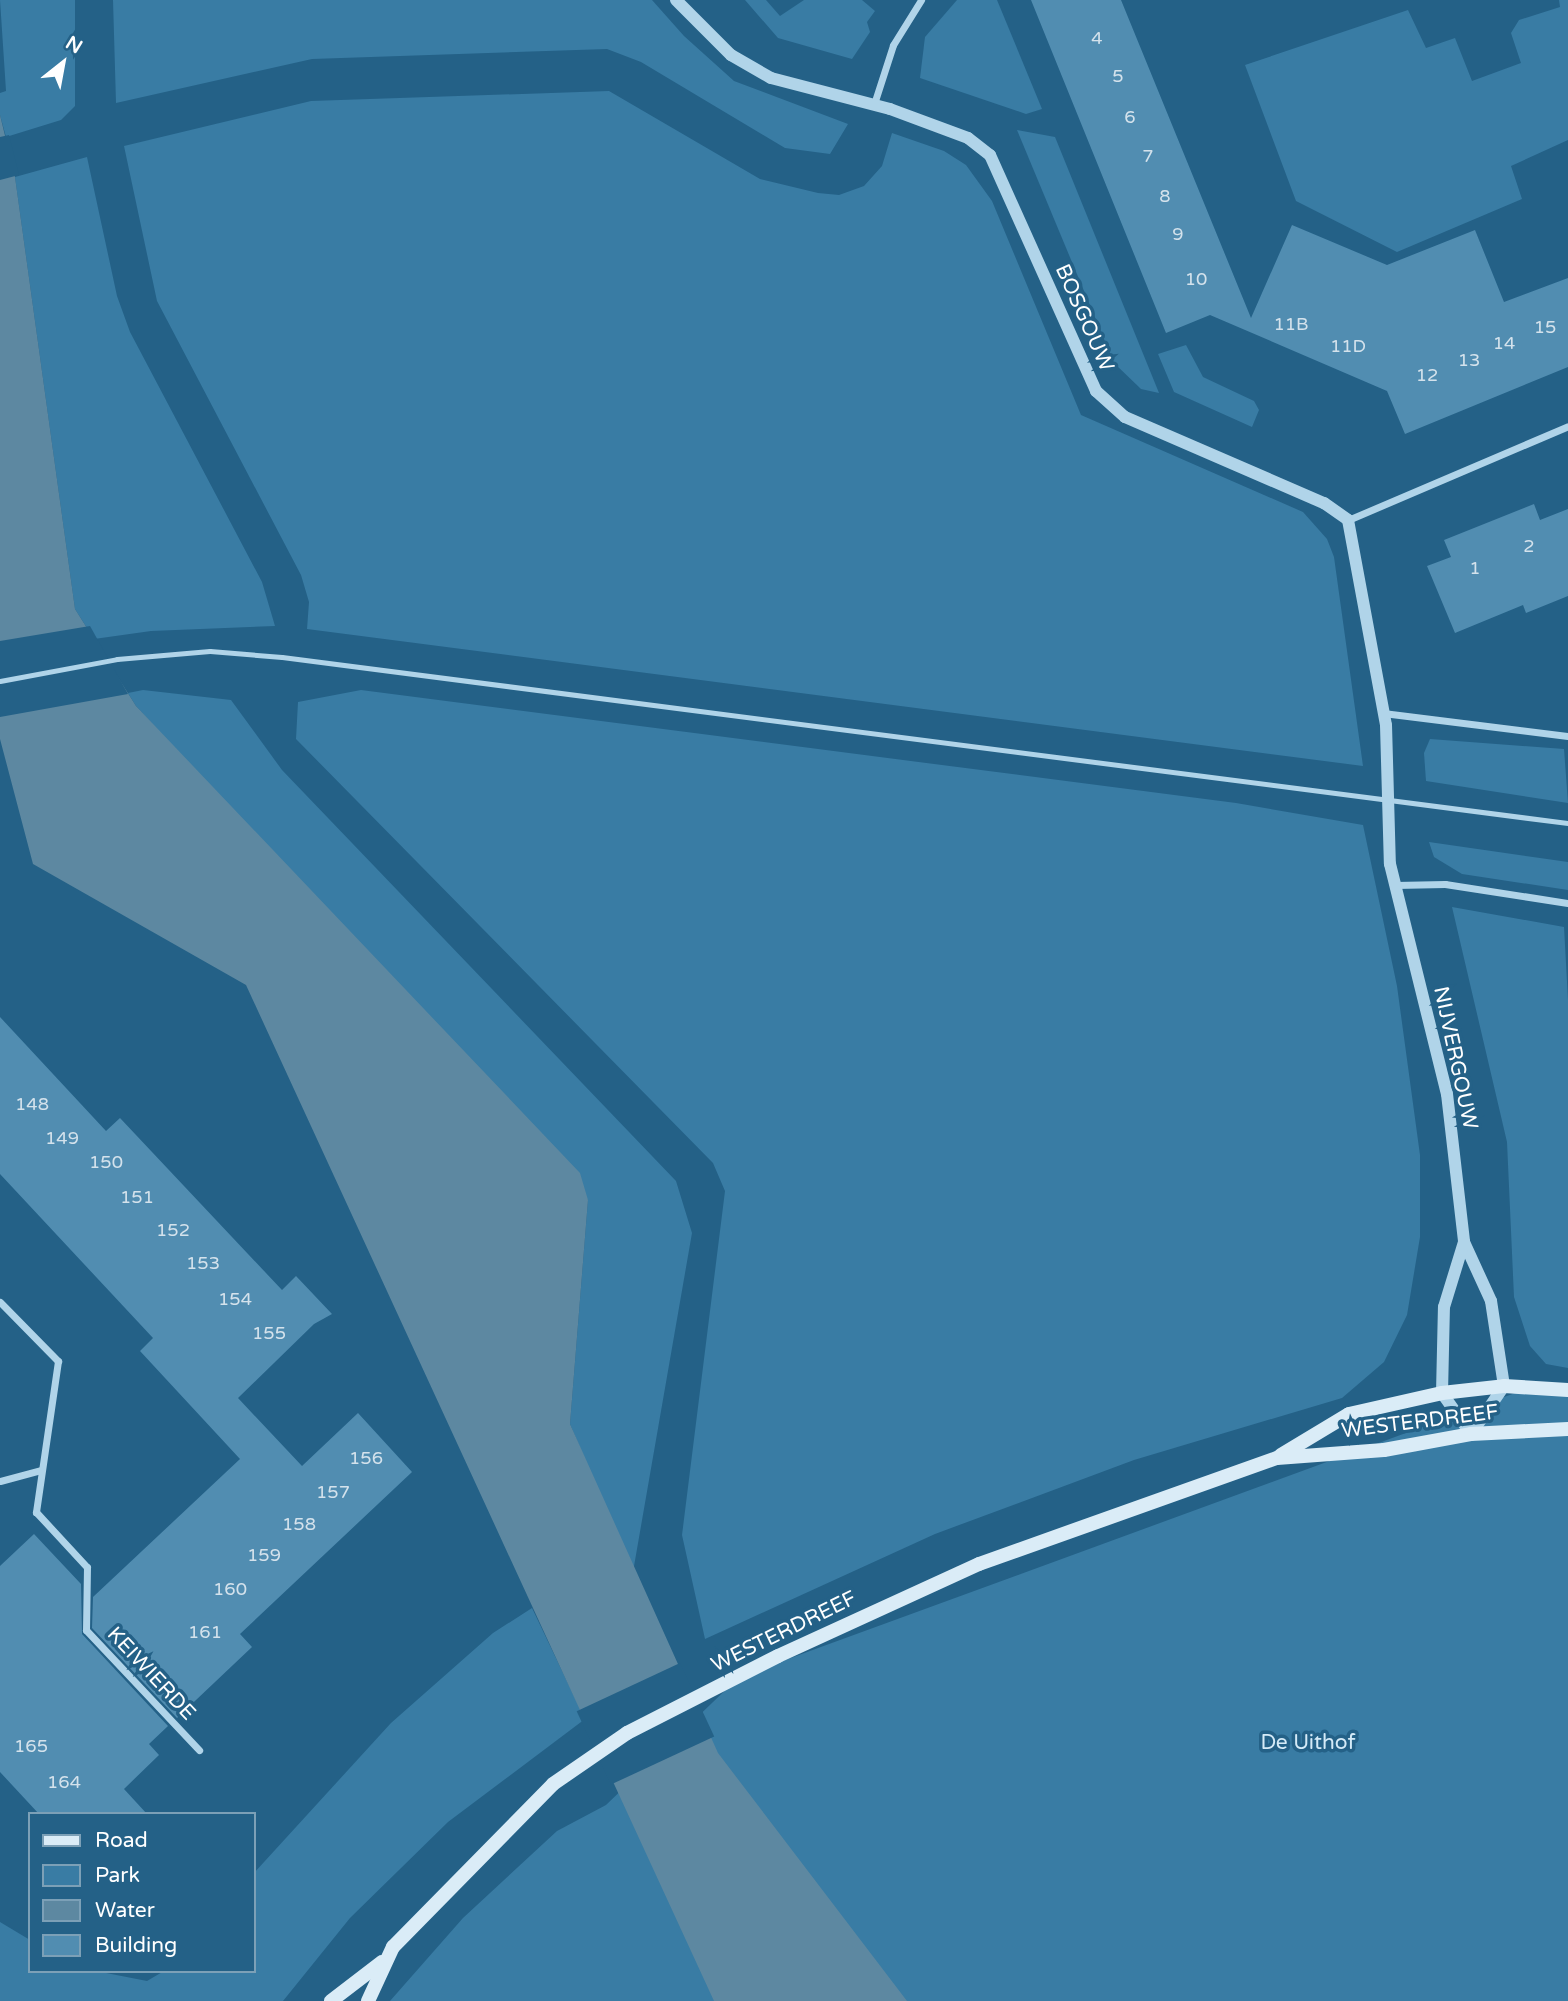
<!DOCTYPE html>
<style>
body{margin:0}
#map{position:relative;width:1568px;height:2001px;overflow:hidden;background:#246187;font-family:"Varela Round",sans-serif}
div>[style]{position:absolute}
.green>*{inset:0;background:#397ca4}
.water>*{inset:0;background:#5d88a1}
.pier>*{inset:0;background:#246187;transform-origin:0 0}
.building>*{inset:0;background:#518db1}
.service>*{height:5px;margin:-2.5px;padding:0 2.5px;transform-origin:2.5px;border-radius:2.5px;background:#b0d4e9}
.minor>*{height:7px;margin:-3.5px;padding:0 3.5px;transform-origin:3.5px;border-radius:3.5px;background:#b0d4e9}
.tertiary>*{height:12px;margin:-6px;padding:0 6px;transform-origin:6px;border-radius:6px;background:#b0d4e9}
.secondary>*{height:14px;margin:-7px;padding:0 7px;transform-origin:7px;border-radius:7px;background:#daecf7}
span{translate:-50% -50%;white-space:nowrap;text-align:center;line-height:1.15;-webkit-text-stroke:7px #246187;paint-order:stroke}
.number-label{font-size:18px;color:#d4e2ec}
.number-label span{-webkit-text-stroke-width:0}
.street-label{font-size:21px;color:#fff}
.park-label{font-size:21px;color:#d4eaf7}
.legend{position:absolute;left:28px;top:1812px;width:228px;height:161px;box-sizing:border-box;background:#246187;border:2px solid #7ca0b7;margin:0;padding:9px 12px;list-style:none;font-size:21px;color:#fff}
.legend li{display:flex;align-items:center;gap:14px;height:35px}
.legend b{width:35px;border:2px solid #7ca0b7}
.north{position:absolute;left:28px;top:28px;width:70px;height:70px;-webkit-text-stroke:5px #246187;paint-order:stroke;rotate:31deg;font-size:19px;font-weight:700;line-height:28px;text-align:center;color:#fff}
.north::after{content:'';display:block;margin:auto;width:24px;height:32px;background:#fff;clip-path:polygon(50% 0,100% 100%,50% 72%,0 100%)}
</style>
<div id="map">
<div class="green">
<i style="clip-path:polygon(0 0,75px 0,75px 106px,61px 120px,6px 137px,0 115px,0 93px,6px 91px)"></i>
<i style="clip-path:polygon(113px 0,652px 0,684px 36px,734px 81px,848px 124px,830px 154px,785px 148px,641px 62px,607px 49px,312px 59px,116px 103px)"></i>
<i style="clip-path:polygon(745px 0,766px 0,780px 16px,804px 0,862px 0,875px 11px,867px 22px,870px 32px,852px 59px,778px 38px)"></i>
<i style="clip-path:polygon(957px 0,997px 0,1042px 109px,1026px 114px,920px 78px,925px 37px)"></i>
<i style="clip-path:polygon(1559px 0,1568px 0,1568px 140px,1511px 166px,1522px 199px,1397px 252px,1296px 201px,1245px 65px,1408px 10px,1426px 48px,1455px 38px,1472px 81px,1521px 63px,1511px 33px,1519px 20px,1560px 7px)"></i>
<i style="clip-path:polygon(609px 91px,760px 179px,818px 193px,839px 195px,864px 186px,882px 166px,892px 133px,944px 151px,966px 165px,992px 201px,1081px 415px,1303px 512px,1327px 539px,1334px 557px,1363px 766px,307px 629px,309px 602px,301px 575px,157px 301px,124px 146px,311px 101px)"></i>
<i style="clip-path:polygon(1017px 130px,1055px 137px,1159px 393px,1141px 389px,1114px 363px)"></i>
<i style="clip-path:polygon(87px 157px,117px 296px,130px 332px,262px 582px,275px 626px,151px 631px,94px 639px,75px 609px,15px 177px)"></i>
<i style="clip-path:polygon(1186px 345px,1203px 377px,1254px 401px,1259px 410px,1252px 427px,1174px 392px,1158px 354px)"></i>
<i style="clip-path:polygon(143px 690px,231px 700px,282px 770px,676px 1181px,692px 1233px,633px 1572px,570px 1424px,588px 1200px,136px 706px,128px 693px)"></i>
<i style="clip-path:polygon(361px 690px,1236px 803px,1363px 825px,1397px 986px,1420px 1155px,1420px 1237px,1407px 1315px,1384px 1362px,1342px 1398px,1134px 1460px,935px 1534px,705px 1639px,682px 1535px,725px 1191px,713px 1163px,296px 739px,298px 702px)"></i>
<i style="clip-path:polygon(1430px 739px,1564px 749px,1568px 803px,1426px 781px,1424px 753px)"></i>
<i style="clip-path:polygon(1429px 842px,1568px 862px,1568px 890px,1462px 874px,1434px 857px)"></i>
<i style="clip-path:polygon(1452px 907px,1564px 927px,1568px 1000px,1568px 1368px,1546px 1364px,1530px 1346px,1514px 1297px,1507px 1142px)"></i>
<i style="clip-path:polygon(1540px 1384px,1568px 1390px,1568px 2001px,390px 2001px,463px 1918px,557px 1831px,606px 1805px,739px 1677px)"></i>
<i style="clip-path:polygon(532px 1608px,585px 1719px,448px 1822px,350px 1918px,283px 2001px,0 2001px,0 1922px,30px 1940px,30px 1971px,96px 1971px,147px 1981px,164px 1971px,254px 1971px,254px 1873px,391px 1723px,493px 1633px)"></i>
</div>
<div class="water">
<i style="clip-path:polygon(0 115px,15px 177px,75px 609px,136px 706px,580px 1173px,588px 1200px,570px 1424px,718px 1753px,907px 2001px,714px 2001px,246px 985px,33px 864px,0 739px)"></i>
</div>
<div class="pier">
<i style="clip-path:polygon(9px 135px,19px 175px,0 180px,0 137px)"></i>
<i style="clip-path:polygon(90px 626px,128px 694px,0 717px,0 641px)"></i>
<i style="left:680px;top:1663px;width:81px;height:114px;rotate:65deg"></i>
</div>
<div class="building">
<i style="clip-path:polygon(1031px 0,1121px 0,1251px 318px,1292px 225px,1387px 265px,1475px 230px,1504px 302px,1568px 278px,1568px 367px,1405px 434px,1387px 391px,1210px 315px,1166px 333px)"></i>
<i style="clip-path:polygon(1534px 504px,1540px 520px,1568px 509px,1568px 596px,1526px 613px,1523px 605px,1455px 633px,1427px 566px,1451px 557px,1444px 540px)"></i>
<i style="clip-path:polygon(0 1017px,106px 1131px,120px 1118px,282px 1290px,296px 1276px,332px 1314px,314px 1324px,238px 1398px,302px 1466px,358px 1413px,412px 1472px,240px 1634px,252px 1647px,177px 1718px,92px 1628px,93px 1597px,240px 1459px,140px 1351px,153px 1338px,0 1174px)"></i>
<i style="clip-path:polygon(34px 1534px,81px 1584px,82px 1634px,168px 1726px,149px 1744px,159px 1755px,124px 1789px,147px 1814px,39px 1814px,0 1772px,0 1566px)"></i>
</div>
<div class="service">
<i style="left:0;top:681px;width:119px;rotate:-10.6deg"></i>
<i style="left:117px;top:659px;width:93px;rotate:-4.9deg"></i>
<i style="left:210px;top:651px;width:72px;rotate:4.8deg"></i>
<i style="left:282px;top:657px;width:1297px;rotate:7.36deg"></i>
</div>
<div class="minor">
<i style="left:874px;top:104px;width:62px;rotate:-72.1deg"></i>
<i style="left:893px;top:45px;width:53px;rotate:-58.1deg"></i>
<i style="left:1348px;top:520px;width:239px;rotate:-23.1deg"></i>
<i style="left:1383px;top:713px;width:186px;rotate:7.1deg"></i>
<i style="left:1395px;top:885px;width:50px;rotate:-1.1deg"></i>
<i style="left:1445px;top:884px;width:124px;rotate:8.8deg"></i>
<i style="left:0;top:1302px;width:83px;rotate:45.5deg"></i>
<i style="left:58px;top:1361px;width:153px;rotate:98.3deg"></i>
<i style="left:36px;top:1512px;width:75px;rotate:47.2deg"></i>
<i style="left:87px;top:1567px;width:63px;rotate:90.9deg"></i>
<i style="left:86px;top:1630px;width:165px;rotate:46.7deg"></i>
<i style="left:0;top:1481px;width:42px;rotate:-15deg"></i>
</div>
<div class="tertiary">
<i style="left:676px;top:0;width:78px;rotate:45deg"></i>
<i style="left:731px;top:55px;width:46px;rotate:29.9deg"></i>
<i style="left:771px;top:78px;width:123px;rotate:14.6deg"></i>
<i style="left:890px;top:109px;width:83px;rotate:20.4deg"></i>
<i style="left:968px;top:138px;width:28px;rotate:38deg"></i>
<i style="left:990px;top:155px;width:259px;rotate:65.8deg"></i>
<i style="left:1096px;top:391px;width:39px;rotate:42deg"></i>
<i style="left:1125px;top:417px;width:217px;rotate:23.4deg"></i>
<i style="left:1324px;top:503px;width:29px;rotate:35deg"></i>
<i style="left:1348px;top:520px;width:208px;rotate:79.5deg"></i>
<i style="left:1386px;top:725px;width:139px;rotate:88.4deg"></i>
<i style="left:1390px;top:864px;width:237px;rotate:76.1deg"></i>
<i style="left:1447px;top:1094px;width:149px;rotate:83.4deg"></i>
<i style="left:1464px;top:1242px;width:65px;rotate:65.4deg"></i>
<i style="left:1491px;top:1301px;width:86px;rotate:81.3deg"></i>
<i style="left:1504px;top:1386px;width:58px;rotate:124.5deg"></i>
<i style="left:1471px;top:1434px;width:50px;rotate:-125.3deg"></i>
<i style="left:1442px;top:1393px;width:86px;rotate:-88.7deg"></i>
<i style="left:1444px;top:1307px;width:68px;rotate:-72.9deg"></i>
</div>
<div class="secondary">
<i style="left:1281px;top:1455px;width:79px;rotate:-31.1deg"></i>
<i style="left:1349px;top:1414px;width:95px;rotate:-12.7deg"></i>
<i style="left:1442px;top:1393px;width:62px;rotate:-6.4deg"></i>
<i style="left:1504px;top:1386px;width:64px;rotate:3.6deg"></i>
<i style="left:331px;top:2001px;width:64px;rotate:-37.4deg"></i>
<i style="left:368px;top:2001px;width:60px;rotate:-65.2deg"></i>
<i style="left:393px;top:1947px;width:228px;rotate:-45.5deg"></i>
<i style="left:553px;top:1784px;width:90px;rotate:-34.6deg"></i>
<i style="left:627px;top:1733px;width:169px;rotate:-27deg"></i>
<i style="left:778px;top:1656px;width:221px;rotate:-24.6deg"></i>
<i style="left:979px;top:1564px;width:316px;rotate:-19.6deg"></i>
<i style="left:1277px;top:1458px;width:107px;rotate:-4.3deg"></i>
<i style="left:1384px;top:1450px;width:88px;rotate:-10.4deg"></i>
<i style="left:1471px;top:1434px;width:97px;rotate:-3deg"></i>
</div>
<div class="number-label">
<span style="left:1097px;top:38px">4</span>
<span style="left:1118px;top:76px">5</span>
<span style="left:1130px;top:117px">6</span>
<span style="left:1148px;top:156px">7</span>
<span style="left:1165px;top:196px">8</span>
<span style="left:1178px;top:234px">9</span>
<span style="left:1196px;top:279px">10</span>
<span style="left:1291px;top:324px">11B</span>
<span style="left:1545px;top:327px">15</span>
<span style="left:1504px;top:343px">14</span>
<span style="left:1348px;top:346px">11D</span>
<span style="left:1469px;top:360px">13</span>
<span style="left:1427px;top:375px">12</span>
<span style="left:1529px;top:546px">2</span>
<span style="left:1475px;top:568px">1</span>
<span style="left:32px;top:1104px">148</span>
<span style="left:62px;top:1138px">149</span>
<span style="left:106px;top:1162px">150</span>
<span style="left:137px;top:1197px">151</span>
<span style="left:173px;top:1230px">152</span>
<span style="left:203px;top:1263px">153</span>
<span style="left:235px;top:1299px">154</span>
<span style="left:269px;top:1333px">155</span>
<span style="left:366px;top:1458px">156</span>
<span style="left:333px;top:1492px">157</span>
<span style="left:299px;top:1524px">158</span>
<span style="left:264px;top:1555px">159</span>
<span style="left:230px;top:1589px">160</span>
<span style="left:205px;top:1632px">161</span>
<span style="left:31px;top:1746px">165</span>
<span style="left:64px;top:1782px">164</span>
</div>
<div class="street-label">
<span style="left:1084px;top:318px;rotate:66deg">BOSGOUW</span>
<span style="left:1455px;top:1058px;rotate:78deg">NIJVERGOUW</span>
<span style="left:1420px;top:1422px;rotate:-7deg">WESTERDREEF</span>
<span style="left:784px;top:1632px;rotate:-26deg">WESTERDREEF</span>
<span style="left:151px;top:1674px;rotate:47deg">KEIWIERDE</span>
</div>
<div class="park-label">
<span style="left:1308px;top:1743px">De Uithof</span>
</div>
<ul class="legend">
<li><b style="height:9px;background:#daecf7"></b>Road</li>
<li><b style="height:19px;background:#397ca4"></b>Park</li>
<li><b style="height:19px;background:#5d88a1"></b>Water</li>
<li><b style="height:19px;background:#518db1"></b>Building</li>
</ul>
<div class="north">N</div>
</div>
